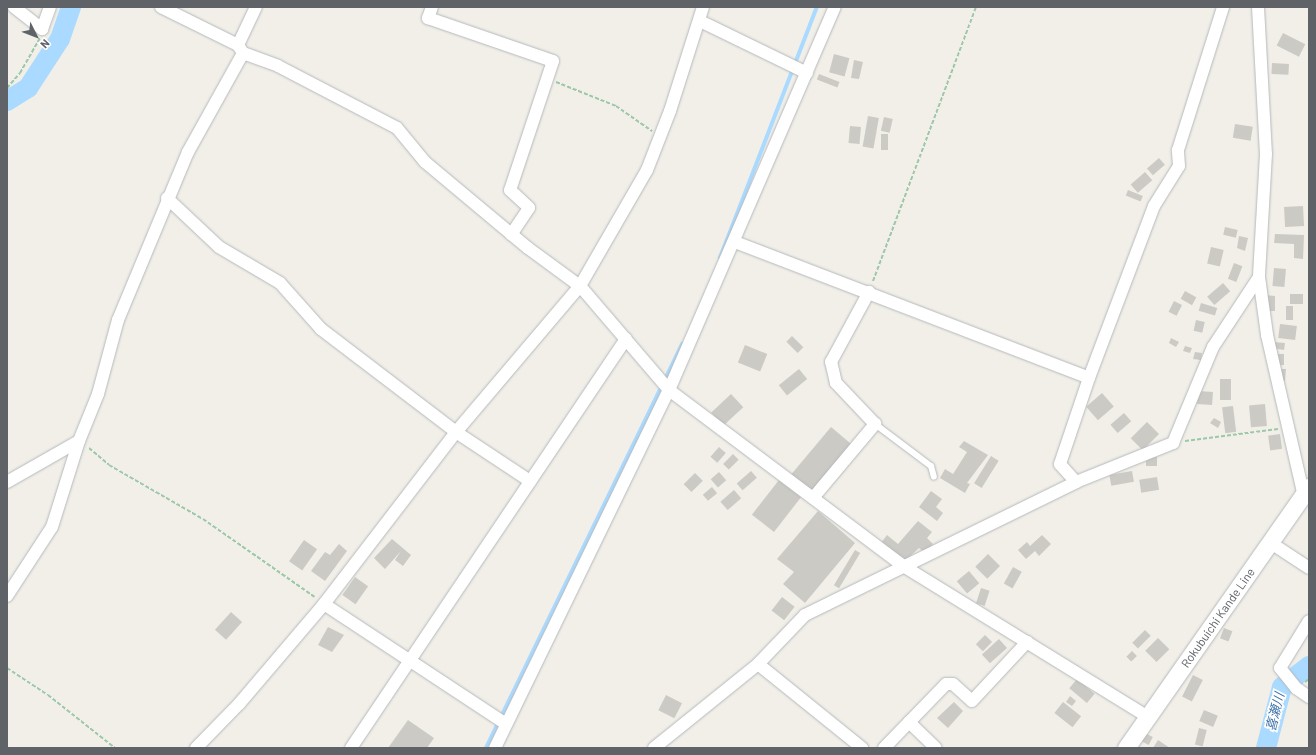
<!DOCTYPE html>
<meta charset="utf-8">
<style>
body{margin:0}
#map{position:relative;width:1316px;height:755px;overflow:hidden;background:#f1efe8;font-family:Barlow,"Noto Sans JP",sans-serif}
div>[style]{position:absolute}
.stream>*{height:3.5px;margin:-1.75px;padding:0 1.75px;transform-origin:1.75px;border-radius:1.75px;background:#aadaff}
.river>*{height:20px;margin:-10px;padding:0 10px;transform-origin:10px;border-radius:10px;background:#aadaff}
.building>*{inset:0;background:#cccac5;transform-origin:0 0}
.path>*{height:2px;margin-top:-1px;transform-origin:0;background:repeating-linear-gradient(90deg,#9cc7a9 0 4px,transparent 0 6px)}
.roads{filter:drop-shadow(0 0 1px #b5b8bc) drop-shadow(0 0 1px #b5b8bc)}
.lane>*{height:6px;margin:-3px;padding:0 3px;transform-origin:3px;border-radius:3px;background:#fff}
.street>*{height:12px;margin:-6px;padding:0 6px;transform-origin:6px;border-radius:6px;background:#fff}
.secondary>*{height:17px;margin:-8.5px;padding:0 8.5px;transform-origin:8.5px;border-radius:8.5px;background:#fff}
span{translate:-50% -50%;white-space:nowrap;text-align:center;line-height:1.15;-webkit-text-stroke:3.5px #fff;paint-order:stroke}
.street-label{font-size:12px;color:#5f6368}
.water-label{font-size:13px;color:#4174aa;font-style:italic}
.frame{position:absolute;inset:0;border:8px solid #5f6368;pointer-events:none}
.north{position:absolute;left:16px;top:16px;width:40px;height:40px;-webkit-text-stroke:3px #fff;paint-order:stroke;rotate:132deg;font-size:11px;font-weight:700;line-height:16px;text-align:center;color:#5f6368}
.north::after{content:'';display:block;margin:auto;width:14px;height:18px;background:#5f6368;clip-path:polygon(50% 0,100% 100%,50% 72%,0 100%)}
</style>
<div id="map">
<div class="stream">
<i style="left:720px;top:258px;width:269px;rotate:-68.9deg"></i>
<i style="left:486px;top:748px;width:449px;rotate:-64.1deg"></i>
</div>
<div class="river">
<i style="left:7px;top:101px;width:25px;rotate:-32deg"></i>
<i style="left:28px;top:88px;width:59px;rotate:-56.9deg"></i>
<i style="left:60px;top:39px;width:34px;rotate:-71deg"></i>
<i style="left:1266px;top:748px;width:63px;rotate:-75.3deg"></i>
<i style="left:1282px;top:687px;width:34px;rotate:-38deg"></i>
</div>
<div class="building">
<i style="left:1283px;top:33px;width:25px;height:14px;rotate:27deg"></i>
<i style="left:834px;top:54px;width:16px;height:19px;rotate:15deg"></i>
<i style="clip-path:polygon(854px 60px,863px 62px,859px 79px,851px 78px)"></i>
<i style="left:1272px;top:63px;width:17px;height:11px;rotate:3deg"></i>
<i style="left:819px;top:74px;width:22px;height:6px;rotate:21deg"></i>
<i style="left:868px;top:116px;width:11px;height:31px;rotate:10deg"></i>
<i style="left:884px;top:117px;width:9px;height:14px;rotate:13deg"></i>
<i style="left:1235px;top:124px;width:18px;height:14px;rotate:9deg"></i>
<i style="left:850px;top:126px;width:11px;height:17px;rotate:5deg"></i>
<i style="left:888px;top:134px;width:16px;height:7px;rotate:90deg"></i>
<i style="left:1159px;top:158px;width:9px;height:16px;rotate:49deg"></i>
<i style="left:1145px;top:172px;width:11px;height:19px;rotate:49deg"></i>
<i style="left:1128px;top:190px;width:16px;height:6px;rotate:22deg"></i>
<i style="left:1303px;top:206px;width:20px;height:19px;rotate:87deg"></i>
<i style="left:1225px;top:227px;width:13px;height:8px;rotate:13deg"></i>
<i style="clip-path:polygon(1275px 234px,1304px 235px,1303px 259px,1294px 258px,1294px 244px,1274px 243px)"></i>
<i style="clip-path:polygon(1239px 236px,1248px 238px,1245px 251px,1237px 248px)"></i>
<i style="left:1211px;top:247px;width:13px;height:17px;rotate:13deg"></i>
<i style="left:1234px;top:263px;width:9px;height:17px;rotate:21deg"></i>
<i style="left:1274px;top:268px;width:12px;height:18px;rotate:5deg"></i>
<i style="left:1223px;top:283px;width:11px;height:21px;rotate:49deg"></i>
<i style="left:1185px;top:291px;width:13px;height:9px;rotate:29deg"></i>
<i style="left:1290px;top:294px;width:13px;height:10px"></i>
<i style="clip-path:polygon(1266px 295px,1275px 296px,1275px 311px,1265px 311px)"></i>
<i style="left:1174px;top:301px;width:9px;height:12px;rotate:27deg"></i>
<i style="left:1201px;top:303px;width:17px;height:8px;rotate:17deg"></i>
<i style="left:1286px;top:306px;width:7px;height:14px"></i>
<i style="left:1196px;top:320px;width:9px;height:11px;rotate:13deg"></i>
<i style="left:1280px;top:324px;width:17px;height:14px;rotate:7deg"></i>
<i style="left:792px;top:336px;width:16px;height:8px;rotate:45deg"></i>
<i style="clip-path:polygon(1171px 338px,1179px 342px,1176px 347px,1169px 343px)"></i>
<i style="clip-path:polygon(1273px 342px,1285px 343px,1284px 350px,1272px 348px)"></i>
<i style="left:745px;top:345px;width:24px;height:19px;rotate:22deg"></i>
<i style="clip-path:polygon(1185px 346px,1192px 348px,1190px 353px,1183px 351px)"></i>
<i style="clip-path:polygon(1195px 352px,1202px 353px,1201px 360px,1193px 359px)"></i>
<i style="left:1277px;top:354px;width:7px;height:11px"></i>
<i style="left:799px;top:369px;width:13px;height:26px;rotate:51deg"></i>
<i style="clip-path:polygon(1281px 369px,1286px 369px,1285px 381px,1281px 381px)"></i>
<i style="left:1220px;top:379px;width:11px;height:21px"></i>
<i style="left:1198px;top:391px;width:15px;height:13px;rotate:4deg"></i>
<i style="left:1102px;top:393px;width:18px;height:21px;rotate:49deg"></i>
<i style="left:731px;top:394px;width:18px;height:27px;rotate:47deg"></i>
<i style="left:1265px;top:404px;width:22px;height:16px;rotate:85deg"></i>
<i style="left:1233px;top:406px;width:26px;height:11px;rotate:83deg"></i>
<i style="left:1124px;top:413px;width:11px;height:18px;rotate:49deg"></i>
<i style="clip-path:polygon(1214px 418px,1221px 422px,1218px 428px,1210px 423px)"></i>
<i style="left:1147px;top:422px;width:17px;height:23px;rotate:45deg"></i>
<i style="left:831px;top:427px;width:26px;height:62px;rotate:40deg"></i>
<i style="left:1280px;top:434px;width:15px;height:12px;rotate:82deg"></i>
<i style="clip-path:polygon(964px 441px,988px 455px,967px 483px,970px 484px,965px 493px,940px 478px,945px 469px,953px 474px,967px 452px,959px 447px)"></i>
<i style="left:719px;top:447px;width:9px;height:13px;rotate:41deg"></i>
<i style="left:733px;top:454px;width:8px;height:14px;rotate:45deg"></i>
<i style="left:991px;top:456px;width:9px;height:32px;rotate:32deg"></i>
<i style="left:1157px;top:457px;width:9px;height:11px;rotate:90deg"></i>
<i style="left:751px;top:471px;width:9px;height:19px;rotate:49deg"></i>
<i style="left:1132px;top:471px;width:11px;height:23px;rotate:80deg"></i>
<i style="left:719px;top:472px;width:11px;height:11px;rotate:49deg"></i>
<i style="left:695px;top:473px;width:11px;height:16px;rotate:45deg"></i>
<i style="left:1157px;top:477px;width:13px;height:18px;rotate:81deg"></i>
<i style="left:779px;top:480px;width:28px;height:44px;rotate:38deg"></i>
<i style="left:712px;top:487px;width:8px;height:12px;rotate:50deg"></i>
<i style="left:734px;top:490px;width:11px;height:18px;rotate:49deg"></i>
<i style="clip-path:polygon(931px 491px,942px 499px,936px 507px,943px 513px,937px 521px,919px 507px)"></i>
<i style="clip-path:polygon(818px 511px,855px 543px,805px 603px,783px 584px,794px 572px,777px 559px)"></i>
<i style="clip-path:polygon(918px 521px,932px 532px,927px 538px,933px 544px,925px 553px,919px 548px,905px 561px,881px 543px,887px 535px,898px 544px)"></i>
<i style="clip-path:polygon(1042px 535px,1051px 544px,1039px 556px,1035px 551px,1026px 559px,1018px 550px,1027px 542px,1030px 546px)"></i>
<i style="clip-path:polygon(392px 539px,411px 555px,403px 566px,395px 560px,401px 551px,385px 569px,374px 558px)"></i>
<i style="left:304px;top:540px;width:16px;height:26px;rotate:35deg"></i>
<i style="clip-path:polygon(339px 544px,347px 551px,325px 581px,311px 571px,325px 552px,330px 555px)"></i>
<i style="left:855px;top:550px;width:6px;height:41px;rotate:31deg"></i>
<i style="left:988px;top:554px;width:17px;height:18px;rotate:45deg"></i>
<i style="left:1013px;top:567px;width:10px;height:19px;rotate:29deg"></i>
<i style="left:969px;top:571px;width:16px;height:16px;rotate:50deg"></i>
<i style="left:355px;top:577px;width:16px;height:22px;rotate:35deg"></i>
<i style="left:981px;top:588px;width:9px;height:16px;rotate:18deg"></i>
<i style="left:782px;top:597px;width:16px;height:17px;rotate:38deg"></i>
<i style="left:231px;top:612px;width:15px;height:24px;rotate:42deg"></i>
<i style="clip-path:polygon(328px 627px,344px 635px,332px 652px,318px 645px)"></i>
<i style="left:1224px;top:628px;width:9px;height:11px;rotate:21deg"></i>
<i style="left:1145px;top:630px;width:8px;height:18px;rotate:45deg"></i>
<i style="left:985px;top:635px;width:10px;height:13px;rotate:45deg"></i>
<i style="left:1158px;top:638px;width:16px;height:18px;rotate:45deg"></i>
<i style="left:999px;top:639px;width:12px;height:23px;rotate:48deg"></i>
<i style="left:1132px;top:651px;width:7px;height:8px;rotate:45deg"></i>
<i style="left:1193px;top:675px;width:11px;height:24px;rotate:27deg"></i>
<i style="left:1077px;top:679px;width:23px;height:12px;rotate:40deg"></i>
<i style="left:666px;top:695px;width:18px;height:17px;rotate:27deg"></i>
<i style="clip-path:polygon(1070px 696px,1076px 701px,1072px 706px,1066px 702px)"></i>
<i style="clip-path:polygon(954px 702px,963px 711px,948px 728px,937px 718px)"></i>
<i style="left:1063px;top:702px;width:23px;height:14px;rotate:38deg"></i>
<i style="left:1204px;top:710px;width:15px;height:12px;rotate:23deg"></i>
<i style="clip-path:polygon(408px 720px,434px 738px,427px 748px,388px 748px)"></i>
<i style="left:1199px;top:728px;width:8px;height:17px;rotate:14deg"></i>
<i style="left:1143px;top:732px;width:11px;height:9px;rotate:27deg"></i>
<i style="clip-path:polygon(1158px 740px,1170px 748px,1153px 748px)"></i>
</div>
<div class="path">
<i style="left:556px;top:82px;width:65px;rotate:21.8deg"></i>
<i style="left:616px;top:106px;width:44px;rotate:34.8deg"></i>
<i style="left:7px;top:88px;width:20px;rotate:-49deg"></i>
<i style="left:20px;top:73px;width:40px;rotate:-60.3deg"></i>
<i style="left:873px;top:281px;width:293px;rotate:-69.4deg"></i>
<i style="left:1185px;top:441px;width:94px;rotate:-7.4deg"></i>
<i style="left:89px;top:448px;width:26px;rotate:40deg"></i>
<i style="left:109px;top:465px;width:108px;rotate:29.9deg"></i>
<i style="left:203px;top:519px;width:136px;rotate:34.9deg"></i>
<i style="left:7px;top:668px;width:49px;rotate:33.4deg"></i>
<i style="left:48px;top:695px;width:85px;rotate:38.3deg"></i>
<i style="left:1305px;top:682px;width:5px;rotate:-37deg"></i>
</div>
<div class="roads">
<div class="lane">
<i style="left:875px;top:424px;width:70px;rotate:36.9deg"></i>
<i style="left:931px;top:466px;width:11px;rotate:75deg"></i>
</div>
<div class="street">
<i style="left:14px;top:7px;width:36px;rotate:38deg"></i>
<i style="left:42px;top:29px;width:23px;rotate:-70deg"></i>
<i style="left:161px;top:7px;width:86px;rotate:26.3deg"></i>
<i style="left:238px;top:45px;width:9px;rotate:58deg"></i>
<i style="left:243px;top:53px;width:37px;rotate:20deg"></i>
<i style="left:278px;top:66px;width:134px;rotate:27.5deg"></i>
<i style="left:397px;top:128px;width:44px;rotate:50.5deg"></i>
<i style="left:425px;top:162px;width:134px;rotate:39.9deg"></i>
<i style="left:528px;top:248px;width:64px;rotate:36.2deg"></i>
<i style="left:580px;top:286px;width:137px;rotate:49.4deg"></i>
<i style="left:669px;top:390px;width:295px;rotate:36.9deg"></i>
<i style="left:905px;top:567px;width:286px;rotate:31.7deg"></i>
<i style="left:432px;top:7px;width:12px;rotate:110deg"></i>
<i style="left:428px;top:18px;width:132px;rotate:19deg"></i>
<i style="left:553px;top:61px;width:136px;rotate:108.4deg"></i>
<i style="left:510px;top:190px;width:26px;rotate:43deg"></i>
<i style="left:529px;top:208px;width:32px;rotate:124deg"></i>
<i style="left:1258px;top:7px;width:147px;rotate:86.9deg"></i>
<i style="left:1266px;top:154px;width:123px;rotate:93.3deg"></i>
<i style="left:1259px;top:277px;width:59px;rotate:82.1deg"></i>
<i style="left:1267px;top:335px;width:165px;rotate:77.1deg"></i>
<i style="left:700px;top:21px;width:119px;rotate:25.9deg"></i>
<i style="left:238px;top:45px;width:42px;rotate:-64.7deg"></i>
<i style="left:167px;top:198px;width:71px;rotate:43.3deg"></i>
<i style="left:219px;top:247px;width:71px;rotate:30.5deg"></i>
<i style="left:280px;top:283px;width:62px;rotate:48.3deg"></i>
<i style="left:321px;top:329px;width:170px;rotate:37.3deg"></i>
<i style="left:456px;top:432px;width:89px;rotate:33.5deg"></i>
<i style="left:735px;top:242px;width:379px;rotate:21deg"></i>
<i style="left:1089px;top:378px;width:184px;rotate:-69.3deg"></i>
<i style="left:1154px;top:206px;width:47px;rotate:-58deg"></i>
<i style="left:1179px;top:166px;width:16px;rotate:-94deg"></i>
<i style="left:1178px;top:150px;width:150px;rotate:-72.5deg"></i>
<i style="left:7px;top:482px;width:83px;rotate:-29.7deg"></i>
<i style="left:1076px;top:482px;width:24px;rotate:-132deg"></i>
<i style="left:1060px;top:464px;width:91px;rotate:-71.4deg"></i>
<i style="left:813px;top:498px;width:97px;rotate:-50deg"></i>
<i style="left:875px;top:424px;width:57px;rotate:-133.6deg"></i>
<i style="left:836px;top:383px;width:22px;rotate:-103deg"></i>
<i style="left:831px;top:362px;width:80px;rotate:-61.5deg"></i>
<i style="left:1271px;top:543px;width:45px;rotate:33.3deg"></i>
<i style="left:7px;top:596px;width:82px;rotate:-56.9deg"></i>
<i style="left:52px;top:527px;width:90px;rotate:-72.6deg"></i>
<i style="left:79px;top:441px;width:51px;rotate:-68deg"></i>
<i style="left:98px;top:394px;width:77px;rotate:-74.9deg"></i>
<i style="left:118px;top:320px;width:182px;rotate:-67.4deg"></i>
<i style="left:188px;top:152px;width:113px;rotate:-60.9deg"></i>
<i style="left:324px;top:604px;width:218px;rotate:33.4deg"></i>
<i style="left:1309px;top:621px;width:55px;rotate:121.7deg"></i>
<i style="left:1280px;top:668px;width:26px;rotate:51deg"></i>
<i style="left:1296px;top:688px;width:16px;rotate:35deg"></i>
<i style="left:758px;top:664px;width:134px;rotate:38.9deg"></i>
<i style="left:909px;top:722px;width:37px;rotate:44deg"></i>
<i style="left:196px;top:748px;width:62px;rotate:-45.7deg"></i>
<i style="left:239px;top:704px;width:131px;rotate:-49.6deg"></i>
<i style="left:324px;top:604px;width:217px;rotate:-52.5deg"></i>
<i style="left:456px;top:432px;width:192px;rotate:-49.7deg"></i>
<i style="left:580px;top:286px;width:134px;rotate:-60deg"></i>
<i style="left:647px;top:170px;width:63px;rotate:-68.7deg"></i>
<i style="left:670px;top:111px;width:109px;rotate:-72.4deg"></i>
<i style="left:351px;top:748px;width:493px;rotate:-56.1deg"></i>
<i style="left:495px;top:748px;width:398px;rotate:-64.1deg"></i>
<i style="left:669px;top:390px;width:417px;rotate:-66.6deg"></i>
<i style="left:654px;top:748px;width:134px;rotate:-38.9deg"></i>
<i style="left:758px;top:664px;width:68px;rotate:-46.2deg"></i>
<i style="left:805px;top:615px;width:302px;rotate:-26.1deg"></i>
<i style="left:1076px;top:482px;width:105px;rotate:-21.9deg"></i>
<i style="left:1173px;top:443px;width:104px;rotate:-67.4deg"></i>
<i style="left:1213px;top:347px;width:84px;rotate:-56.7deg"></i>
<i style="left:884px;top:748px;width:89px;rotate:-45.9deg"></i>
<i style="left:946px;top:684px;width:7px"></i>
<i style="left:953px;top:684px;width:25px;rotate:42deg"></i>
<i style="left:972px;top:701px;width:81px;rotate:-47deg"></i>
</div>
<div class="secondary">
<i style="left:1126px;top:748px;width:319px;rotate:-55deg"></i>
</div>
</div>
<div class="street-label">
<span style="left:1218px;top:618px;rotate:-55deg">Rokubuichi Kande Line</span>
</div>
<div class="water-label">
<span style="left:1275px;top:712px;rotate:-76deg">喜瀬川</span>
</div>
<div class="frame"></div>
<div class="north">N</div>
</div>
